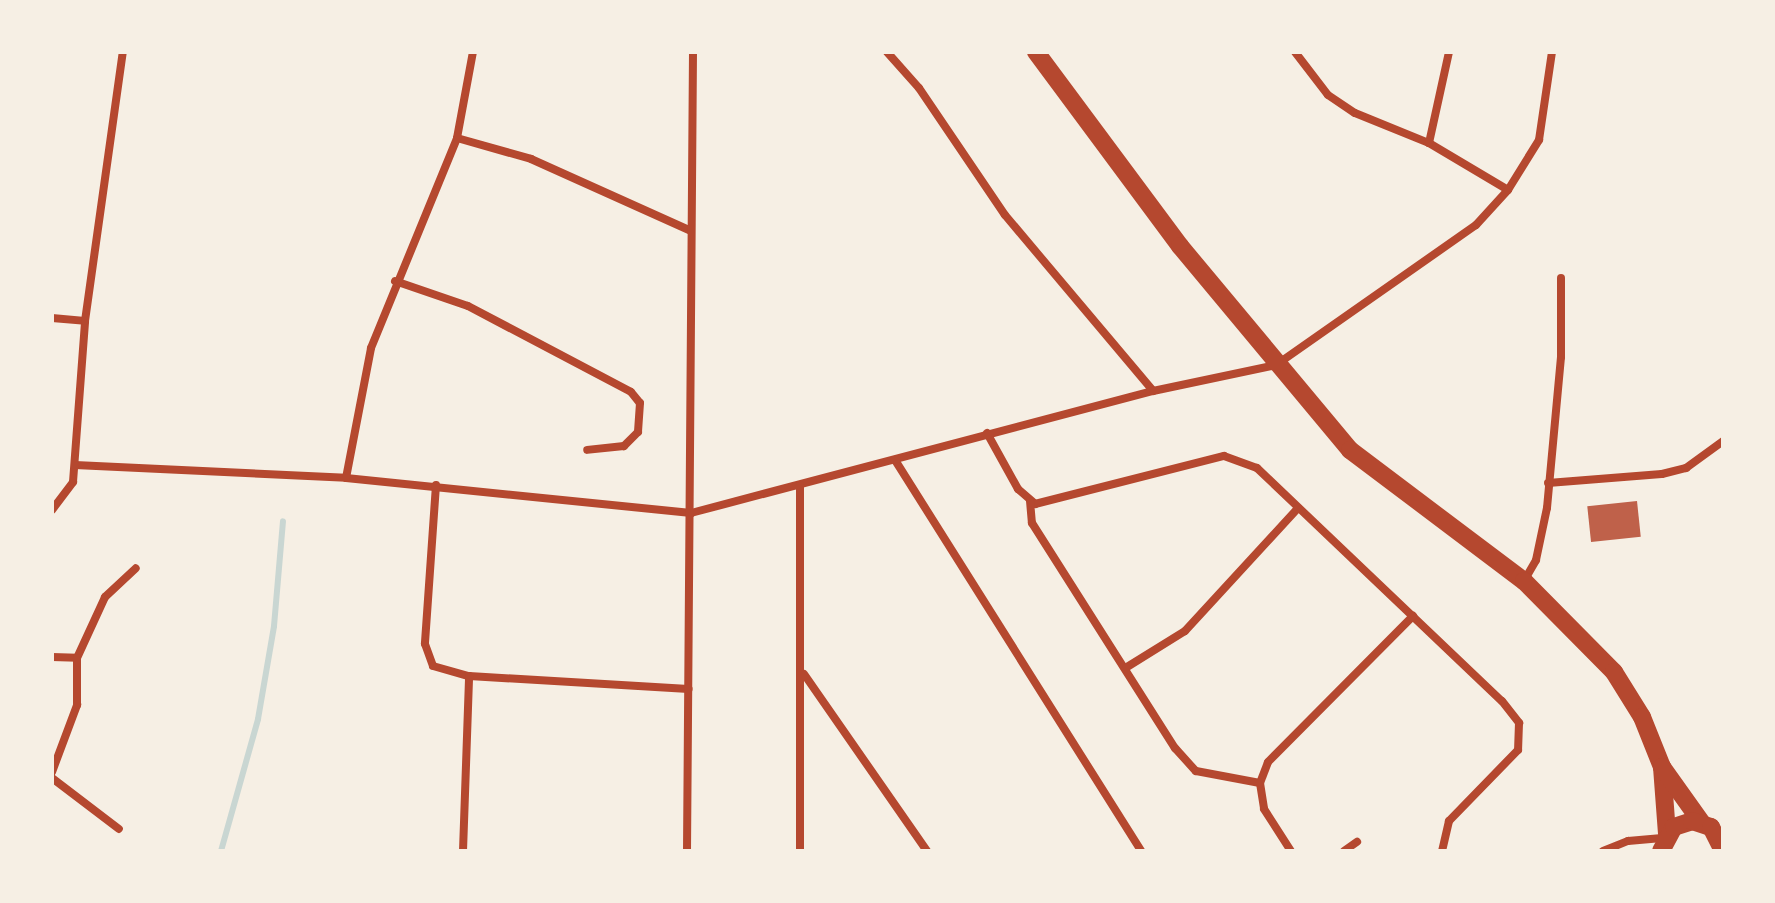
<!DOCTYPE html>
<style>
body{margin:0}
#map{position:relative;width:1775px;height:903px;overflow:hidden;background:#f6efe4;font-family:Rubik,sans-serif}
div>[style]{position:absolute}
.stream>*{height:6px;margin:-3px;padding:0 3px;transform-origin:3px;border-radius:3px;background:#c9d6d2}
.building>*{inset:0;background:#bf614a;transform-origin:0 0}
.minor>*{height:8px;margin:-4px;padding:0 4px;transform-origin:4px;border-radius:4px;background:#b5482f}
.primary>*{height:18px;margin:-9px;padding:0 9px;transform-origin:9px;border-radius:9px;background:#b5482f}
span{translate:-50% -50%;white-space:nowrap;text-align:center;line-height:1.15;-webkit-text-stroke:7px #f6efe4;paint-order:stroke}
.frame{position:absolute;inset:0;border:54px solid #f6efe4;pointer-events:none}
</style>
<div id="map">
<div class="stream">
<i style="left:221px;top:851px;width:137px;rotate:-74.3deg"></i>
<i style="left:258px;top:719px;width:94px;rotate:-80.2deg"></i>
<i style="left:274px;top:626px;width:105px;rotate:-85.1deg"></i>
</div>
<div class="building">
<i style="left:1637px;top:501px;width:36px;height:50px;rotate:84deg"></i>
</div>
<div class="minor">
<i style="left:887px;top:52px;width:48px;rotate:48.4deg"></i>
<i style="left:919px;top:88px;width:153px;rotate:55.9deg"></i>
<i style="left:1005px;top:215px;width:230px;rotate:49.9deg"></i>
<i style="left:1295px;top:52px;width:54px;rotate:52.5deg"></i>
<i style="left:1328px;top:95px;width:32px;rotate:34deg"></i>
<i style="left:1355px;top:113px;width:80px;rotate:22.1deg"></i>
<i style="left:1429px;top:143px;width:92px;rotate:30.7deg"></i>
<i style="left:457px;top:138px;width:77px;rotate:15.8deg"></i>
<i style="left:531px;top:159px;width:175px;rotate:24.2deg"></i>
<i style="left:1429px;top:143px;width:93px;rotate:-77.6deg"></i>
<i style="left:395px;top:281px;width:77px;rotate:18.9deg"></i>
<i style="left:468px;top:306px;width:184px;rotate:27.8deg"></i>
<i style="left:631px;top:392px;width:14px;rotate:51deg"></i>
<i style="left:640px;top:403px;width:29px;rotate:94deg"></i>
<i style="left:638px;top:432px;width:20px;rotate:135deg"></i>
<i style="left:624px;top:446px;width:37px;rotate:174deg"></i>
<i style="left:52px;top:318px;width:33px;rotate:5deg"></i>
<i style="left:987px;top:433px;width:64px;rotate:61deg"></i>
<i style="left:1018px;top:489px;width:23px;rotate:41deg"></i>
<i style="left:1035px;top:504px;width:195px;rotate:-14.3deg"></i>
<i style="left:1224px;top:456px;width:35px;rotate:20deg"></i>
<i style="left:1257px;top:468px;width:338px;rotate:43.6deg"></i>
<i style="left:1502px;top:701px;width:28px;rotate:52deg"></i>
<i style="left:1519px;top:723px;width:27px;rotate:92deg"></i>
<i style="left:1518px;top:750px;width:99px;rotate:134.2deg"></i>
<i style="left:1449px;top:821px;width:31px;rotate:103deg"></i>
<i style="left:895px;top:460px;width:462px;rotate:57.8deg"></i>
<i style="left:75px;top:465px;width:271px;rotate:2.7deg"></i>
<i style="left:346px;top:478px;width:347px;rotate:5.8deg"></i>
<i style="left:691px;top:513px;width:478px;rotate:-14.8deg"></i>
<i style="left:1153px;top:391px;width:126px;rotate:-11.9deg"></i>
<i style="left:1276px;top:365px;width:244px;rotate:-35deg"></i>
<i style="left:1476px;top:225px;width:47px;rotate:-47.6deg"></i>
<i style="left:1508px;top:190px;width:59px;rotate:-58.2deg"></i>
<i style="left:1539px;top:140px;width:89px;rotate:-81.6deg"></i>
<i style="left:346px;top:478px;width:132px;rotate:-79.1deg"></i>
<i style="left:371px;top:348px;width:227px;rotate:-67.7deg"></i>
<i style="left:457px;top:138px;width:87px;rotate:-79.5deg"></i>
<i style="left:1548px;top:483px;width:114px;rotate:-4.5deg"></i>
<i style="left:1662px;top:474px;width:25px;rotate:-14deg"></i>
<i style="left:1686px;top:468px;width:46px;rotate:-36.1deg"></i>
<i style="left:436px;top:485px;width:159px;rotate:94deg"></i>
<i style="left:425px;top:644px;width:23px;rotate:70deg"></i>
<i style="left:433px;top:666px;width:37px;rotate:16deg"></i>
<i style="left:469px;top:676px;width:220px;rotate:3.4deg"></i>
<i style="left:1030px;top:501px;width:22px;rotate:85deg"></i>
<i style="left:1032px;top:523px;width:267px;rotate:57.6deg"></i>
<i style="left:1175px;top:748px;width:31px;rotate:48deg"></i>
<i style="left:1196px;top:771px;width:65px;rotate:10.6deg"></i>
<i style="left:1260px;top:783px;width:26px;rotate:81deg"></i>
<i style="left:1264px;top:809px;width:50px;rotate:57.3deg"></i>
<i style="left:52px;top:510px;width:35px;rotate:-53deg"></i>
<i style="left:73px;top:482px;width:161px;rotate:-85.7deg"></i>
<i style="left:85px;top:321px;width:272px;rotate:-82deg"></i>
<i style="left:1524px;top:581px;width:24px;rotate:-60deg"></i>
<i style="left:1536px;top:560px;width:53px;rotate:-78.1deg"></i>
<i style="left:1547px;top:508px;width:152px;rotate:-84.7deg"></i>
<i style="left:1561px;top:357px;width:79px;rotate:-90deg"></i>
<i style="left:52px;top:657px;width:25px;rotate:2deg"></i>
<i style="left:77px;top:658px;width:67px;rotate:-65.3deg"></i>
<i style="left:105px;top:597px;width:42px;rotate:-43.1deg"></i>
<i style="left:1127px;top:667px;width:68px;rotate:-31.8deg"></i>
<i style="left:1185px;top:631px;width:167px;rotate:-47.4deg"></i>
<i style="left:804px;top:674px;width:216px;rotate:55.2deg"></i>
<i style="left:52px;top:772px;width:72px;rotate:-69.5deg"></i>
<i style="left:77px;top:705px;width:47px;rotate:-90deg"></i>
<i style="left:52px;top:778px;width:84px;rotate:37.3deg"></i>
<i style="left:1260px;top:783px;width:22px;rotate:-69deg"></i>
<i style="left:1268px;top:762px;width:206px;rotate:-45.2deg"></i>
<i style="left:463px;top:851px;width:175px;rotate:-88deg"></i>
<i style="left:687px;top:851px;width:799px;rotate:-89.57deg"></i>
<i style="left:800px;top:851px;width:366px;rotate:-90deg"></i>
<i style="left:1344px;top:851px;width:16px;rotate:-35deg"></i>
<i style="left:1603px;top:851px;width:27px;rotate:-22deg"></i>
<i style="left:1628px;top:841px;width:37px;rotate:-5deg"></i>
</div>
<div class="primary">
<i style="left:1036px;top:52px;width:242px;rotate:53.4deg"></i>
<i style="left:1180px;top:246px;width:266px;rotate:50.2deg"></i>
<i style="left:1350px;top:450px;width:218px;rotate:37deg"></i>
<i style="left:1524px;top:581px;width:128px;rotate:45.3deg"></i>
<i style="left:1614px;top:672px;width:53px;rotate:58.1deg"></i>
<i style="left:1642px;top:717px;width:54px;rotate:68.2deg"></i>
<i style="left:1662px;top:767px;width:67px;rotate:85.7deg"></i>
<i style="left:1662px;top:767px;width:69px;rotate:54.5deg"></i>
<i style="left:1661px;top:851px;width:27px;rotate:-62deg"></i>
<i style="left:1674px;top:827px;width:19px;rotate:-18deg"></i>
<i style="left:1692px;top:821px;width:20px;rotate:18deg"></i>
<i style="left:1711px;top:827px;width:27px;rotate:63deg"></i>
</div>
<div class="frame"></div>
</div>
